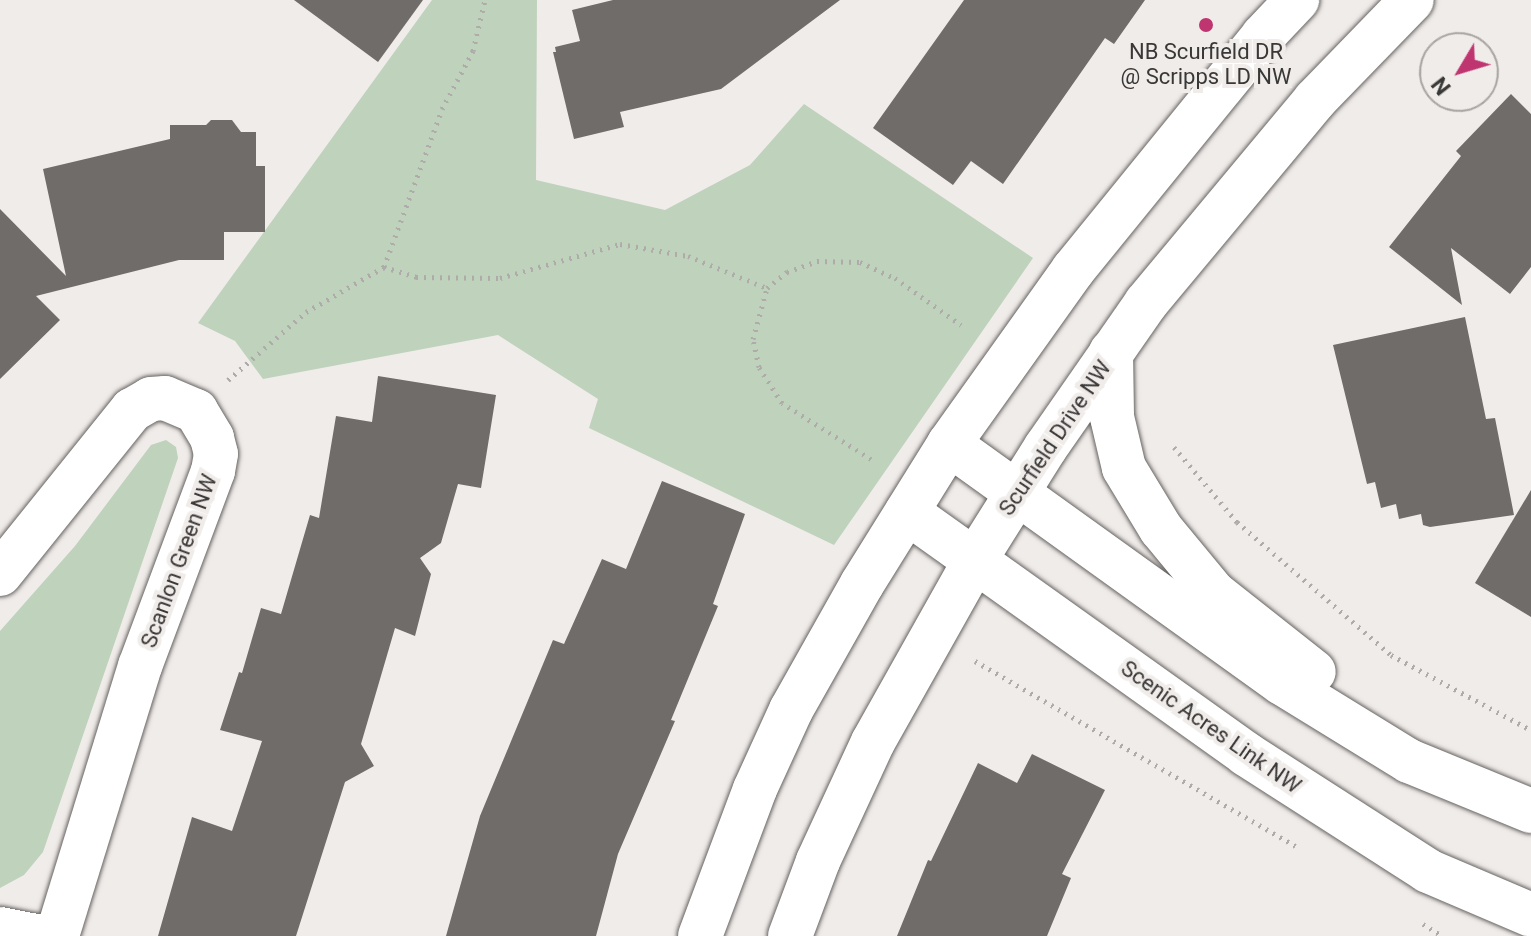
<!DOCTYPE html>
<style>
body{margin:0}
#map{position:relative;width:1531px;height:936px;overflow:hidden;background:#f0ecea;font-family:Roboto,sans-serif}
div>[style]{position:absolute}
.green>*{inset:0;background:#bfd2bb}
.building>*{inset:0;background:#6f6c6a}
.path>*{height:5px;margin-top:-2.5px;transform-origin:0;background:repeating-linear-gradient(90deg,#aeabaa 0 2px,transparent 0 8px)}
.roads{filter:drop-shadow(0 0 2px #656260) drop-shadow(0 0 2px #656260)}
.street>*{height:44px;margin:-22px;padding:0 22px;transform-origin:22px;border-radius:22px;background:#fff}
.secondary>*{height:44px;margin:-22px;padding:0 22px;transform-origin:22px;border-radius:22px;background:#fff}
.dots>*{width:22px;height:22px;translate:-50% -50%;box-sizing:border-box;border:4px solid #f0ecea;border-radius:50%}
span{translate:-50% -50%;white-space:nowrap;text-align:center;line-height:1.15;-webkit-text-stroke:8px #f0ecea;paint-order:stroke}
.poi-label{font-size:22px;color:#393837}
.street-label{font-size:22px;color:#393837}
.north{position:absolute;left:1419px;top:32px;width:80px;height:80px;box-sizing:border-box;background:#f0ecea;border:2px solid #a7a4a2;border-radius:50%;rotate:232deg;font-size:22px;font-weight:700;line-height:32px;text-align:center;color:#393837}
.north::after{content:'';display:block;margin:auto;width:28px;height:36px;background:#bf3570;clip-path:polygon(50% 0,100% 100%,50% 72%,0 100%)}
</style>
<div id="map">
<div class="green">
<i style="clip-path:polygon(432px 0,537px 0,536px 180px,665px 210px,750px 165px,804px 104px,1033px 258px,834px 545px,589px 428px,598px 399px,498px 335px,263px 379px,235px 341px,198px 323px)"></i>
<i style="clip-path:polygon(166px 440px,176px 447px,178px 458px,43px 852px,24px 875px,0 888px,0 631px,75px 546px,151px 445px)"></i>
</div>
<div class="building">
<i style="clip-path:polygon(294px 0,423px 0,378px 62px)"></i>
<i style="clip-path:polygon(613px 0,840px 0,721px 89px,620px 112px,624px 127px,574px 139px,553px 52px,556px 52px,555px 47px,580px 41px,572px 10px)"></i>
<i style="clip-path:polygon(964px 0,1145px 0,1114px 44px,1105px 38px,1003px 184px,971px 161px,953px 185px,873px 128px)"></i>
<i style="clip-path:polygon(1511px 94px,1531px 114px,1531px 267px,1510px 294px,1451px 248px,1462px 305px,1389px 247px,1461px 156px,1456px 151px)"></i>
<i style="clip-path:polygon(211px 120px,232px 120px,241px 132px,256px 132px,256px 166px,265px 166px,265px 232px,224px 232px,224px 260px,179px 260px,36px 296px,60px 320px,0 379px,0 209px,66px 276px,43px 169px,170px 139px,170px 125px,206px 125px)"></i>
<i style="clip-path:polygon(1465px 317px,1486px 419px,1495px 418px,1514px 515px,1430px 527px,1423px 525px,1421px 514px,1399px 519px,1396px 504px,1381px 508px,1375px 482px,1367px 484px,1333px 345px)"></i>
<i style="clip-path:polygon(378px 376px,496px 395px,481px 488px,458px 484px,441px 543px,420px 558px,431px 574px,415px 636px,395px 628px,361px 744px,374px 766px,345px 782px,296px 936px,158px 936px,192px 817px,232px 831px,262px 741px,220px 730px,239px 672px,242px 673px,261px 608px,281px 614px,310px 515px,319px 518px,336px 416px,372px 422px)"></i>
<i style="clip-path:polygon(662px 481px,745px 514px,713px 604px,718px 606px,671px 720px,675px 721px,618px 854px,596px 936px,446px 936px,480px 816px,553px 640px,564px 644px,602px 559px,626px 569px)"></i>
<i style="clip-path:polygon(1531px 490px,1531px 617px,1475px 583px)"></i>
<i style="clip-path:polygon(1032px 754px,1105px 790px,1062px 874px,1071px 878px,1047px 936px,897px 936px,928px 860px,931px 861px,978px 763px,1017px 783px)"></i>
</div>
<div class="path">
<i style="left:384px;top:267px;width:34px;rotate:17deg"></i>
<i style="left:416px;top:277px;width:84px;rotate:0.7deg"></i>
<i style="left:500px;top:278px;width:125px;rotate:-15.8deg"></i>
<i style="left:620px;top:244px;width:69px;rotate:10deg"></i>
<i style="left:688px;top:256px;width:85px;rotate:22.1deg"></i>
<i style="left:228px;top:380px;width:103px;rotate:-41.1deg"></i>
<i style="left:306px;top:312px;width:90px;rotate:-30deg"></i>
<i style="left:384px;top:267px;width:168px;rotate:-69.8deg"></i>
<i style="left:442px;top:109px;width:66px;rotate:-61.9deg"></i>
<i style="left:473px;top:51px;width:52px;rotate:-76.8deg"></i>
<i style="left:1174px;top:447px;width:98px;rotate:50deg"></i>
<i style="left:1237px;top:522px;width:203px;rotate:40.8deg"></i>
<i style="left:1391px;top:655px;width:159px;rotate:28.2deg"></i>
<i style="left:871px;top:459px;width:105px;rotate:-147.8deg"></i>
<i style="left:782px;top:403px;width:43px;rotate:-122.6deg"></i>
<i style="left:759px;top:367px;width:29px;rotate:-102deg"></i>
<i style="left:753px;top:339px;width:53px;rotate:-74.6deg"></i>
<i style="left:767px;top:288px;width:26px;rotate:-39deg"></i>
<i style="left:787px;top:272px;width:32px;rotate:-20deg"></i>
<i style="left:817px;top:261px;width:43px;rotate:1.3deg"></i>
<i style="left:860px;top:262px;width:38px;rotate:25deg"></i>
<i style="left:895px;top:278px;width:81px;rotate:35.5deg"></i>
<i style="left:975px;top:661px;width:370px;rotate:30deg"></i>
<i style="left:1423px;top:924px;width:22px;rotate:32deg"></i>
</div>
<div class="roads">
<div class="street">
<i style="left:0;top:574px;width:211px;rotate:-51.2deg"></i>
<i style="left:132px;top:410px;width:22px;rotate:-30deg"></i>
<i style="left:151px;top:399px;width:14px;rotate:-4deg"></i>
<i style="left:165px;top:398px;width:34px;rotate:23deg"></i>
<i style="left:196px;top:411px;width:31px;rotate:59deg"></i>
<i style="left:212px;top:438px;width:16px;rotate:76deg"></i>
<i style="left:216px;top:454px;width:17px;rotate:100deg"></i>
<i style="left:213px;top:471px;width:208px;rotate:110.5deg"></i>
<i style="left:140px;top:666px;width:282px;rotate:107.1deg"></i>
<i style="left:0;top:929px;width:37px;rotate:11deg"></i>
</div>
<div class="secondary">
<i style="left:1111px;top:352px;width:65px;rotate:89.1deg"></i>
<i style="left:1112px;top:417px;width:52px;rotate:76.8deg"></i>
<i style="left:1124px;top:468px;width:71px;rotate:58.8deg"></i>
<i style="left:1161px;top:529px;width:83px;rotate:50.4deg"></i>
<i style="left:1214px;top:593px;width:127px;rotate:38.3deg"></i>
<i style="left:949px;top:444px;width:410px;rotate:35.7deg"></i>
<i style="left:1282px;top:683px;width:149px;rotate:31.6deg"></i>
<i style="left:1409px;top:761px;width:132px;rotate:22.3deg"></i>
<i style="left:907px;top:512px;width:417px;rotate:35.5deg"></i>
<i style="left:1246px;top:754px;width:216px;rotate:32.7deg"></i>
<i style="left:1428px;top:871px;width:112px;rotate:23.1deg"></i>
<i style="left:700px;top:936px;width:157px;rotate:-69.5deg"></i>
<i style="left:755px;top:789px;width:87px;rotate:-65.5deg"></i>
<i style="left:791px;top:710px;width:145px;rotate:-60.6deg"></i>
<i style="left:862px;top:584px;width:165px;rotate:-58.1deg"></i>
<i style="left:949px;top:444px;width:214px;rotate:-54.5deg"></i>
<i style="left:1073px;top:270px;width:301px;rotate:-50.9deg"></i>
<i style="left:1263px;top:36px;width:50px;rotate:-46.6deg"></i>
<i style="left:790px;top:936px;width:80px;rotate:-69.5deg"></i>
<i style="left:818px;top:861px;width:131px;rotate:-65.2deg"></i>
<i style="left:873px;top:742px;width:209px;rotate:-60.7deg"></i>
<i style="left:975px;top:560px;width:133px;rotate:-57.9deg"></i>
<i style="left:1046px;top:447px;width:175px;rotate:-55.2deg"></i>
<i style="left:1146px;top:303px;width:264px;rotate:-50.2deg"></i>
<i style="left:1315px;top:100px;width:139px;rotate:-45.9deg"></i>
</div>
</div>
<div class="dots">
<i style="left:1206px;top:25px;background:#bf3570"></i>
</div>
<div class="poi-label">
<span style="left:1206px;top:64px">NB Scurfield DR<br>@ Scripps LD NW</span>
</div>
<div class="street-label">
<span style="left:1055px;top:438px;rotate:-56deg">Scurfield Drive NW</span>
<span style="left:179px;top:561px;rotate:-70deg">Scanlon Green NW</span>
<span style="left:1211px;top:727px;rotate:35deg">Scenic Acres Link NW</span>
</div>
<div class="north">N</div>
</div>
